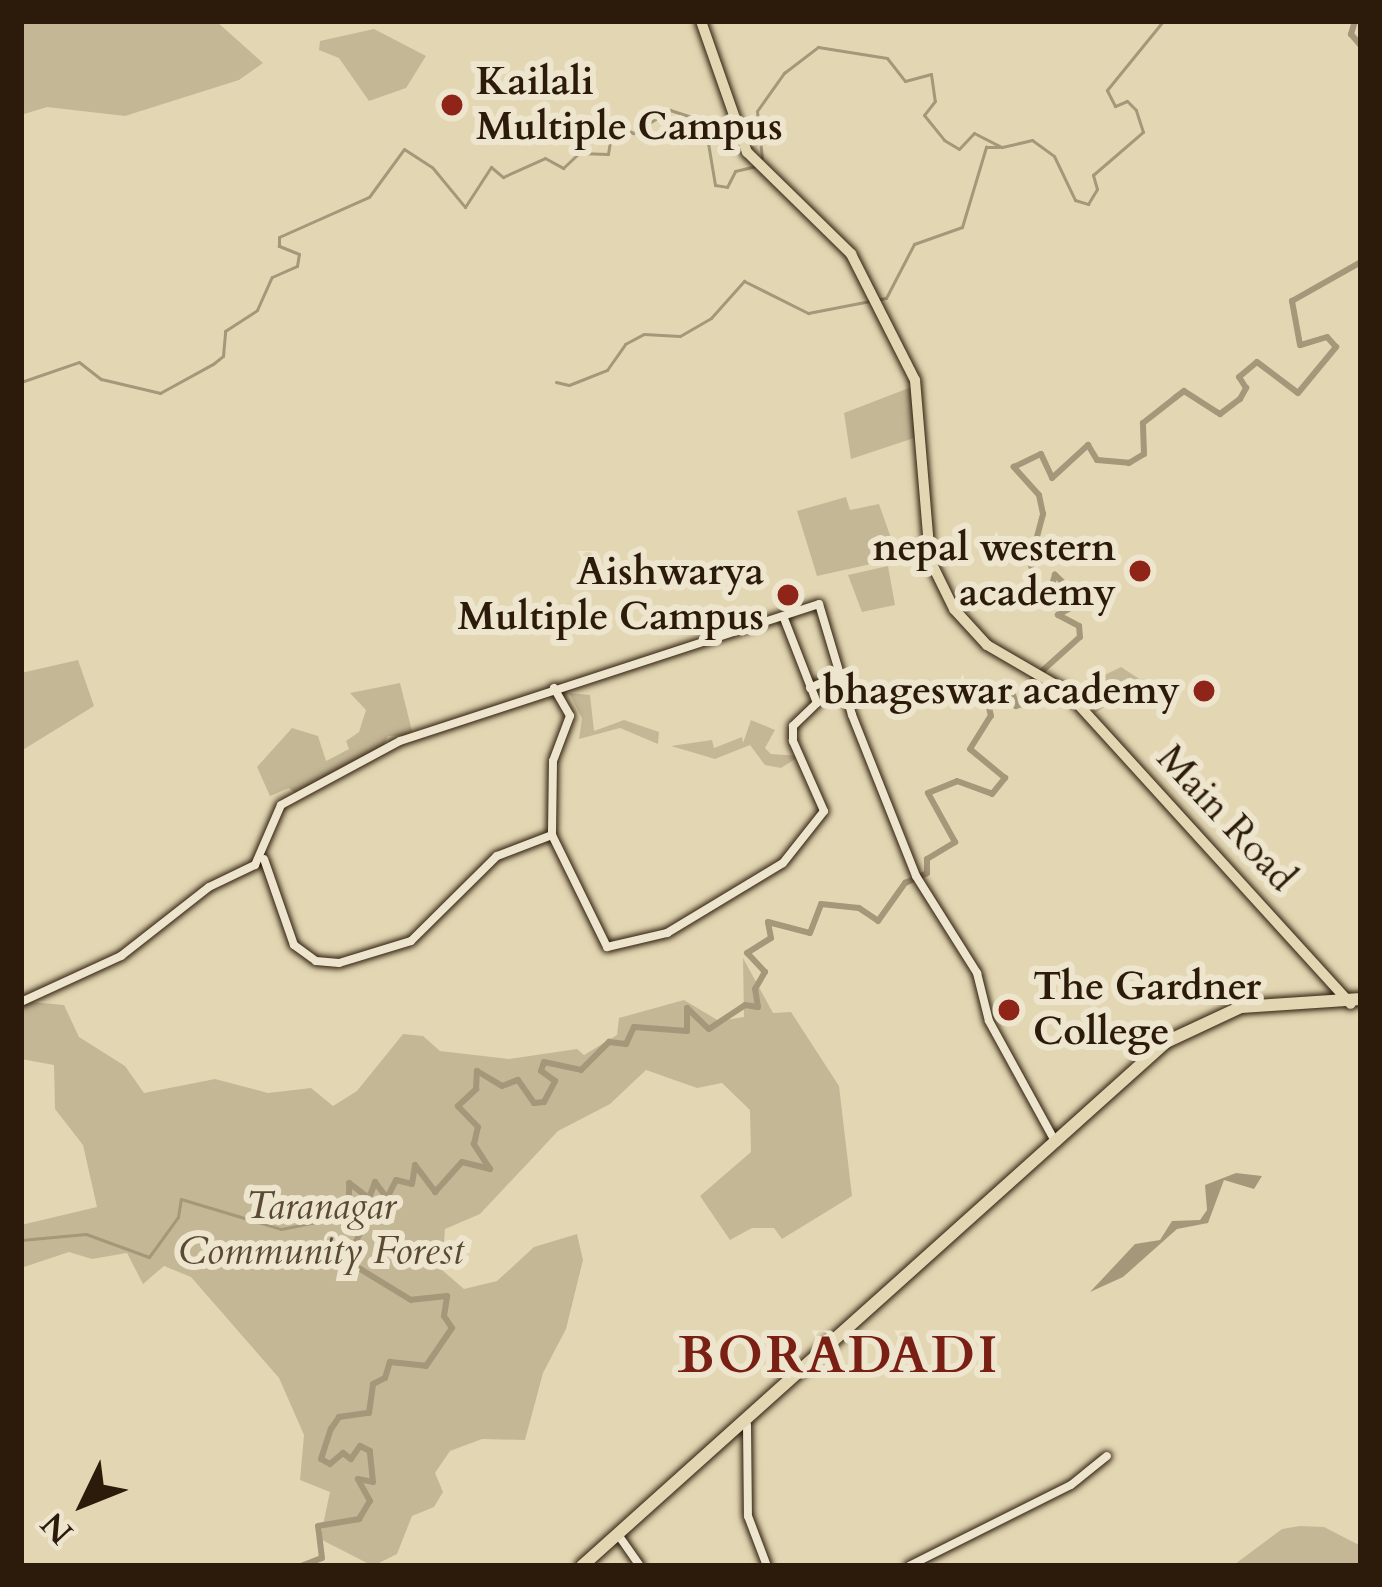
<!DOCTYPE html>
<style>
body{margin:0}
#map{position:relative;width:1382px;height:1587px;overflow:hidden;background:#e3d7b3;font-family:Cardo,serif}
div>[style]{position:absolute}
.green>*{inset:0;background:#c4b796}
.water>*{inset:0;background:#a5977a}
.stream>*{height:3px;margin:-1.5px;padding:0 1.5px;transform-origin:1.5px;border-radius:1.5px;background:#a5977a}
.canal>*{height:6px;margin:-3px;padding:0 3px;transform-origin:3px;border-radius:3px;background:#a5977a}
.roads{filter:drop-shadow(0 0 3px #2c1b0a) drop-shadow(0 0 3px #2c1b0a)}
.secondary>*{height:8px;margin:-4px;padding:0 4px;transform-origin:4px;border-radius:4px;background:#ede5ce}
.primary>*{height:10px;margin:-5px;padding:0 5px;transform-origin:5px;border-radius:5px;background:#e3d7b3}
.highway>*{height:12px;margin:-6px;padding:0 6px;transform-origin:6px;border-radius:6px;background:#e3d7b3}
.dots>*{width:33px;height:33px;translate:-50% -50%;box-sizing:border-box;border:6px solid #ede5ce;border-radius:50%}
span{translate:-50% -50%;white-space:nowrap;text-align:center;line-height:1.15;-webkit-text-stroke:12px #ede5ce;paint-order:stroke}
.poi-label{font-size:39px;color:#2c1b0a;font-weight:700}
.left{translate:0 -50%;text-align:left}
.right{translate:-100% -50%;text-align:right}
.street-label{font-size:39px;color:#2c1b0a}
.park-label{font-size:39px;color:#5a4a34;font-style:italic}
.district-label{font-size:51px;color:#7a1f14;font-weight:700;letter-spacing:3px}
.frame{position:absolute;inset:0;border:24px solid #2c1b0a;pointer-events:none}
.north{position:absolute;left:24px;top:1443px;width:120px;height:120px;-webkit-text-stroke:9px #ede5ce;paint-order:stroke;rotate:227deg;font-size:33px;font-weight:700;line-height:48px;text-align:center;color:#2c1b0a}
.north::after{content:'';display:block;margin:auto;width:42px;height:54px;background:#2c1b0a;clip-path:polygon(50% 0,100% 100%,50% 72%,0 100%)}
</style>
<div id="map">
<div class="green">
<i style="clip-path:polygon(21px 21px,216px 21px,263px 63px,239px 80px,125px 116px,47px 107px,21px 115px)"></i>
<i style="clip-path:polygon(374px 29px,426px 56px,406px 88px,369px 101px,339px 58px,319px 50px,320px 41px)"></i>
<i style="clip-path:polygon(914px 386px,923px 435px,851px 459px,844px 413px)"></i>
<i style="clip-path:polygon(846px 497px,850px 510px,879px 504px,898px 558px,817px 576px,797px 511px)"></i>
<i style="clip-path:polygon(888px 566px,895px 605px,862px 612px,848px 575px)"></i>
<i style="clip-path:polygon(78px 660px,94px 706px,21px 751px,21px 673px)"></i>
<i style="clip-path:polygon(1121px 667px,1144px 682px,1095px 713px,1076px 689px)"></i>
<i style="clip-path:polygon(400px 683px,413px 735px,388px 736px,379px 755px,296px 794px,289px 788px,270px 796px,257px 767px,292px 728px,318px 736px,326px 761px,349px 749px,346px 741px,359px 732px,366px 710px,350px 693px)"></i>
<i style="clip-path:polygon(569px 693px,590px 695px,594px 731px,624px 720px,659px 732px,658px 744px,620px 728px,579px 739px,582px 718px)"></i>
<i style="clip-path:polygon(751px 720px,775px 730px,765px 748px,771px 754px,800px 756px,781px 768px,765px 765px,750px 745px,715px 759px,671px 746px,712px 740px,714px 748px,742px 737px,743px 743px)"></i>
<i style="clip-path:polygon(743px 958px,773px 1013px,791px 1012px,839px 1086px,852px 1196px,782px 1239px,774px 1228px,752px 1228px,730px 1240px,700px 1196px,751px 1152px,750px 1110px,722px 1083px,697px 1088px,646px 1070px,610px 1104px,558px 1131px,480px 1214px,445px 1229px,442px 1270px,464px 1289px,497px 1281px,534px 1247px,577px 1234px,583px 1260px,566px 1329px,543px 1373px,525px 1440px,482px 1439px,450px 1451px,435px 1473px,443px 1492px,434px 1507px,412px 1516px,397px 1554px,373px 1566px,320px 1539px,330px 1492px,300px 1480px,304px 1435px,279px 1378px,191px 1277px,164px 1266px,143px 1284px,127px 1253px,92px 1259px,69px 1252px,21px 1268px,21px 1225px,97px 1207px,83px 1145px,55px 1109px,54px 1065px,21px 1059px,21px 1001px,64px 1005px,79px 1037px,125px 1066px,144px 1093px,215px 1079px,268px 1093px,311px 1088px,333px 1106px,357px 1091px,403px 1034px,423px 1036px,440px 1051px,509px 1059px,577px 1049px,584px 1055px,617px 1035px,619px 1018px,684px 1000px,719px 1021px,744px 1017px)"></i>
<i style="clip-path:polygon(1300px 1526px,1324px 1527px,1361px 1546px,1361px 1566px,1235px 1564px,1282px 1529px)"></i>
</div>
<div class="water">
<i style="clip-path:polygon(1236px 1173px,1262px 1176px,1254px 1189px,1224px 1180px,1208px 1223px,1177px 1229px,1123px 1277px,1090px 1292px,1135px 1244px,1160px 1240px,1172px 1221px,1200px 1220px,1207px 1210px,1205px 1185px)"></i>
</div>
<div class="stream">
<i style="left:762px;top:158px;width:47px;rotate:-96.1deg"></i>
<i style="left:757px;top:111px;width:47px;rotate:-54.6deg"></i>
<i style="left:784px;top:73px;width:43px;rotate:-37.4deg"></i>
<i style="left:818px;top:47px;width:70px;rotate:9.1deg"></i>
<i style="left:887px;top:58px;width:29px;rotate:52deg"></i>
<i style="left:905px;top:81px;width:27px;rotate:-15deg"></i>
<i style="left:931px;top:74px;width:27px;rotate:82deg"></i>
<i style="left:935px;top:101px;width:18px;rotate:128deg"></i>
<i style="left:924px;top:115px;width:32px;rotate:51deg"></i>
<i style="left:944px;top:140px;width:17px;rotate:31deg"></i>
<i style="left:959px;top:149px;width:22px;rotate:-47deg"></i>
<i style="left:974px;top:133px;width:31px;rotate:27deg"></i>
<i style="left:1002px;top:147px;width:31px;rotate:-13deg"></i>
<i style="left:1032px;top:140px;width:27px;rotate:36deg"></i>
<i style="left:1054px;top:156px;width:49px;rotate:64.5deg"></i>
<i style="left:1075px;top:200px;width:14px;rotate:17deg"></i>
<i style="left:1088px;top:204px;width:17px;rotate:-59deg"></i>
<i style="left:1097px;top:189px;width:15px;rotate:-106deg"></i>
<i style="left:1093px;top:175px;width:66px;rotate:-40.7deg"></i>
<i style="left:1143px;top:132px;width:23px;rotate:-108deg"></i>
<i style="left:1136px;top:110px;width:13px;rotate:-135deg"></i>
<i style="left:1127px;top:101px;width:13px;rotate:157deg"></i>
<i style="left:1115px;top:106px;width:18px;rotate:-117deg"></i>
<i style="left:1107px;top:90px;width:89px;rotate:-50.9deg"></i>
<i style="left:21px;top:382px;width:61px;rotate:-19deg"></i>
<i style="left:79px;top:362px;width:28px;rotate:38deg"></i>
<i style="left:101px;top:379px;width:61px;rotate:13.3deg"></i>
<i style="left:160px;top:393px;width:60px;rotate:-28.7deg"></i>
<i style="left:213px;top:364px;width:13px;rotate:-39deg"></i>
<i style="left:223px;top:356px;width:25px;rotate:-85deg"></i>
<i style="left:225px;top:331px;width:38px;rotate:-33deg"></i>
<i style="left:257px;top:310px;width:36px;rotate:-66deg"></i>
<i style="left:272px;top:277px;width:27px;rotate:-24deg"></i>
<i style="left:297px;top:266px;width:12px;rotate:-81deg"></i>
<i style="left:299px;top:254px;width:22px;rotate:-158deg"></i>
<i style="left:279px;top:246px;width:9px;rotate:-90deg"></i>
<i style="left:279px;top:237px;width:98px;rotate:-24deg"></i>
<i style="left:369px;top:197px;width:59px;rotate:-53.9deg"></i>
<i style="left:404px;top:149px;width:33px;rotate:33deg"></i>
<i style="left:432px;top:167px;width:52px;rotate:50.5deg"></i>
<i style="left:465px;top:207px;width:48px;rotate:-57deg"></i>
<i style="left:491px;top:167px;width:16px;rotate:40deg"></i>
<i style="left:503px;top:177px;width:46px;rotate:-24.3deg"></i>
<i style="left:545px;top:158px;width:21px;rotate:29deg"></i>
<i style="left:563px;top:168px;width:22px;rotate:-43deg"></i>
<i style="left:579px;top:153px;width:29px;rotate:2deg"></i>
<i style="left:608px;top:154px;width:32px;rotate:-81deg"></i>
<i style="left:613px;top:122px;width:23px;rotate:29deg"></i>
<i style="left:633px;top:133px;width:44px;rotate:-31.9deg"></i>
<i style="left:670px;top:110px;width:25px;rotate:18deg"></i>
<i style="left:694px;top:118px;width:23px;rotate:56deg"></i>
<i style="left:707px;top:137px;width:49px;rotate:80.5deg"></i>
<i style="left:715px;top:185px;width:12px;rotate:9deg"></i>
<i style="left:727px;top:187px;width:18px;rotate:-63deg"></i>
<i style="left:735px;top:171px;width:23px;rotate:-13deg"></i>
<i style="left:556px;top:382px;width:13px;rotate:13deg"></i>
<i style="left:569px;top:385px;width:41px;rotate:-21.5deg"></i>
<i style="left:607px;top:370px;width:32px;rotate:-55deg"></i>
<i style="left:625px;top:344px;width:21px;rotate:-28deg"></i>
<i style="left:644px;top:334px;width:36px;rotate:3deg"></i>
<i style="left:680px;top:336px;width:36px;rotate:-30deg"></i>
<i style="left:711px;top:318px;width:50px;rotate:-48.3deg"></i>
<i style="left:744px;top:281px;width:72px;rotate:26.6deg"></i>
<i style="left:808px;top:313px;width:79px;rotate:-10.9deg"></i>
<i style="left:886px;top:298px;width:61px;rotate:-62.6deg"></i>
<i style="left:914px;top:244px;width:51px;rotate:-19.5deg"></i>
<i style="left:962px;top:227px;width:84px;rotate:-73.3deg"></i>
<i style="left:986px;top:147px;width:13px"></i>
<i style="left:21px;top:1240px;width:65px;rotate:-5.3deg"></i>
<i style="left:86px;top:1234px;width:67px;rotate:20.1deg"></i>
<i style="left:149px;top:1257px;width:49px;rotate:-54.1deg"></i>
<i style="left:178px;top:1217px;width:18px;rotate:-81deg"></i>
<i style="left:181px;top:1199px;width:104px;rotate:16.7deg"></i>
<i style="left:281px;top:1229px;width:67px;rotate:-11.1deg"></i>
</div>
<div class="canal">
<i style="left:1355px;top:21px;width:14px;rotate:107deg"></i>
<i style="left:1351px;top:34px;width:16px;rotate:50deg"></i>
<i style="left:301px;top:1566px;width:22px;rotate:-21deg"></i>
<i style="left:322px;top:1558px;width:32px;rotate:-97deg"></i>
<i style="left:318px;top:1526px;width:42px;rotate:-9.7deg"></i>
<i style="left:359px;top:1519px;width:21px;rotate:-59deg"></i>
<i style="left:370px;top:1501px;width:25px;rotate:-119deg"></i>
<i style="left:358px;top:1479px;width:15px;rotate:11deg"></i>
<i style="left:373px;top:1482px;width:31px;rotate:-96deg"></i>
<i style="left:370px;top:1451px;width:11px;rotate:-153deg"></i>
<i style="left:360px;top:1446px;width:16px;rotate:125deg"></i>
<i style="left:351px;top:1459px;width:10px;rotate:-143deg"></i>
<i style="left:343px;top:1453px;width:17px;rotate:140deg"></i>
<i style="left:330px;top:1464px;width:10px;rotate:-151deg"></i>
<i style="left:321px;top:1459px;width:32px;rotate:-72deg"></i>
<i style="left:331px;top:1429px;width:14px;rotate:-56deg"></i>
<i style="left:339px;top:1417px;width:30px;rotate:-8deg"></i>
<i style="left:369px;top:1413px;width:29px;rotate:-82deg"></i>
<i style="left:373px;top:1384px;width:13px;rotate:-27deg"></i>
<i style="left:385px;top:1378px;width:17px;rotate:-73deg"></i>
<i style="left:390px;top:1362px;width:36px;rotate:6deg"></i>
<i style="left:426px;top:1366px;width:46px;rotate:-55.6deg"></i>
<i style="left:452px;top:1328px;width:14px;rotate:-124deg"></i>
<i style="left:444px;top:1316px;width:20px;rotate:-81deg"></i>
<i style="left:447px;top:1296px;width:36px;rotate:174deg"></i>
<i style="left:411px;top:1300px;width:63px;rotate:-148.6deg"></i>
<i style="left:357px;top:1267px;width:19px;rotate:-106deg"></i>
<i style="left:352px;top:1249px;width:22px;rotate:-63deg"></i>
<i style="left:362px;top:1229px;width:16px;rotate:-150deg"></i>
<i style="left:348px;top:1221px;width:38px;rotate:-88deg"></i>
<i style="left:349px;top:1183px;width:25px;rotate:37deg"></i>
<i style="left:369px;top:1198px;width:17px;rotate:-69deg"></i>
<i style="left:375px;top:1182px;width:20px;rotate:53deg"></i>
<i style="left:387px;top:1198px;width:20px;rotate:-63deg"></i>
<i style="left:396px;top:1180px;width:16px;rotate:14deg"></i>
<i style="left:412px;top:1184px;width:19px;rotate:-81deg"></i>
<i style="left:415px;top:1165px;width:34px;rotate:53deg"></i>
<i style="left:435px;top:1192px;width:40px;rotate:-48deg"></i>
<i style="left:462px;top:1162px;width:29px;rotate:14deg"></i>
<i style="left:490px;top:1169px;width:30px;rotate:-123deg"></i>
<i style="left:474px;top:1144px;width:17px;rotate:-77deg"></i>
<i style="left:478px;top:1127px;width:29px;rotate:-134deg"></i>
<i style="left:458px;top:1106px;width:25px;rotate:-43deg"></i>
<i style="left:476px;top:1089px;width:18px;rotate:-87deg"></i>
<i style="left:477px;top:1071px;width:29px;rotate:31deg"></i>
<i style="left:502px;top:1086px;width:17px;rotate:-21deg"></i>
<i style="left:518px;top:1080px;width:28px;rotate:55deg"></i>
<i style="left:534px;top:1103px;width:10px;rotate:-6deg"></i>
<i style="left:544px;top:1102px;width:24px;rotate:-62deg"></i>
<i style="left:555px;top:1081px;width:17px;rotate:-144deg"></i>
<i style="left:541px;top:1071px;width:9px;rotate:-72deg"></i>
<i style="left:544px;top:1062px;width:38px;rotate:12deg"></i>
<i style="left:581px;top:1070px;width:40px;rotate:-45deg"></i>
<i style="left:609px;top:1042px;width:17px;rotate:7deg"></i>
<i style="left:626px;top:1044px;width:19px;rotate:-65deg"></i>
<i style="left:634px;top:1027px;width:53px;rotate:4.3deg"></i>
<i style="left:687px;top:1031px;width:23px;rotate:-90deg"></i>
<i style="left:687px;top:1008px;width:30px;rotate:44deg"></i>
<i style="left:709px;top:1029px;width:43px;rotate:-33.7deg"></i>
<i style="left:745px;top:1005px;width:13px;rotate:9deg"></i>
<i style="left:758px;top:1007px;width:18px;rotate:-99deg"></i>
<i style="left:755px;top:989px;width:20px;rotate:-60deg"></i>
<i style="left:765px;top:972px;width:26px;rotate:-133deg"></i>
<i style="left:747px;top:953px;width:28px;rotate:-32deg"></i>
<i style="left:771px;top:938px;width:16px;rotate:-101deg"></i>
<i style="left:768px;top:922px;width:43px;rotate:14.7deg"></i>
<i style="left:810px;top:933px;width:31px;rotate:-69deg"></i>
<i style="left:821px;top:904px;width:38px;rotate:6deg"></i>
<i style="left:859px;top:908px;width:23px;rotate:34deg"></i>
<i style="left:878px;top:921px;width:47px;rotate:-54.6deg"></i>
<i style="left:905px;top:883px;width:24px;rotate:-24deg"></i>
<i style="left:927px;top:873px;width:14px;rotate:-90deg"></i>
<i style="left:927px;top:859px;width:33px;rotate:-31deg"></i>
<i style="left:955px;top:842px;width:56px;rotate:-118.9deg"></i>
<i style="left:928px;top:793px;width:31px;rotate:-22deg"></i>
<i style="left:957px;top:781px;width:37px;rotate:20deg"></i>
<i style="left:992px;top:794px;width:21px;rotate:-51deg"></i>
<i style="left:1005px;top:778px;width:45px;rotate:-140.4deg"></i>
<i style="left:970px;top:749px;width:39px;rotate:-58deg"></i>
<i style="left:991px;top:716px;width:18px;rotate:-103deg"></i>
<i style="left:987px;top:698px;width:27px;rotate:-33deg"></i>
<i style="left:1010px;top:683px;width:24px;rotate:75deg"></i>
<i style="left:1016px;top:706px;width:21px;rotate:-17deg"></i>
<i style="left:1036px;top:700px;width:20px;rotate:-101deg"></i>
<i style="left:1032px;top:680px;width:64px;rotate:-41.9deg"></i>
<i style="left:1080px;top:637px;width:11px;rotate:-95deg"></i>
<i style="left:1079px;top:626px;width:24px;rotate:-152deg"></i>
<i style="left:1058px;top:615px;width:26px;rotate:-29deg"></i>
<i style="left:1081px;top:602px;width:10px;rotate:-127deg"></i>
<i style="left:1075px;top:594px;width:28px;rotate:-136deg"></i>
<i style="left:1055px;top:575px;width:21px;rotate:107deg"></i>
<i style="left:1049px;top:595px;width:14px;rotate:-144deg"></i>
<i style="left:1038px;top:587px;width:25px;rotate:-108deg"></i>
<i style="left:1030px;top:563px;width:51px;rotate:-75.1deg"></i>
<i style="left:1043px;top:514px;width:19px;rotate:-102deg"></i>
<i style="left:1039px;top:495px;width:38px;rotate:-132deg"></i>
<i style="left:1014px;top:467px;width:30px;rotate:-26deg"></i>
<i style="left:1041px;top:454px;width:26px;rotate:65deg"></i>
<i style="left:1052px;top:478px;width:49px;rotate:-42.5deg"></i>
<i style="left:1088px;top:445px;width:17px;rotate:59deg"></i>
<i style="left:1097px;top:460px;width:32px;rotate:5deg"></i>
<i style="left:1129px;top:463px;width:17px;rotate:-31deg"></i>
<i style="left:1144px;top:454px;width:31px;rotate:-92deg"></i>
<i style="left:1143px;top:423px;width:42px;rotate:-38.2deg"></i>
<i style="left:1176px;top:397px;width:10px;rotate:-37deg"></i>
<i style="left:1184px;top:391px;width:43px;rotate:32.6deg"></i>
<i style="left:1220px;top:414px;width:25px;rotate:-37deg"></i>
<i style="left:1240px;top:399px;width:13px;rotate:-61deg"></i>
<i style="left:1246px;top:388px;width:13px;rotate:-122deg"></i>
<i style="left:1239px;top:377px;width:23px;rotate:-40deg"></i>
<i style="left:1257px;top:362px;width:51px;rotate:37.1deg"></i>
<i style="left:1298px;top:393px;width:60px;rotate:-50.4deg"></i>
<i style="left:1336px;top:347px;width:13px;rotate:-132deg"></i>
<i style="left:1327px;top:337px;width:28px;rotate:163deg"></i>
<i style="left:1300px;top:345px;width:45px;rotate:-100.3deg"></i>
<i style="left:1292px;top:301px;width:79px;rotate:-29.5deg"></i>
</div>
<div class="roads">
<div class="secondary">
<i style="left:554px;top:688px;width:32px;rotate:60deg"></i>
<i style="left:570px;top:716px;width:48px;rotate:110.7deg"></i>
<i style="left:553px;top:761px;width:74px;rotate:90.8deg"></i>
<i style="left:552px;top:835px;width:125px;rotate:63.8deg"></i>
<i style="left:607px;top:947px;width:62px;rotate:-13.1deg"></i>
<i style="left:667px;top:933px;width:135px;rotate:-31.1deg"></i>
<i style="left:783px;top:863px;width:66px;rotate:-51.7deg"></i>
<i style="left:824px;top:811px;width:77px;rotate:-113.9deg"></i>
<i style="left:793px;top:741px;width:15px;rotate:-90deg"></i>
<i style="left:793px;top:726px;width:33px;rotate:-44deg"></i>
<i style="left:817px;top:703px;width:93px;rotate:-111.3deg"></i>
<i style="left:810px;top:688px;width:32px;rotate:-24deg"></i>
<i style="left:264px;top:859px;width:91px;rotate:70.8deg"></i>
<i style="left:294px;top:945px;width:27px;rotate:36deg"></i>
<i style="left:316px;top:961px;width:23px;rotate:5deg"></i>
<i style="left:339px;top:963px;width:75px;rotate:-17deg"></i>
<i style="left:411px;top:941px;width:121px;rotate:-44.7deg"></i>
<i style="left:497px;top:856px;width:59px;rotate:-20.9deg"></i>
<i style="left:21px;top:1002px;width:110px;rotate:-24.7deg"></i>
<i style="left:121px;top:956px;width:112px;rotate:-38.1deg"></i>
<i style="left:209px;top:887px;width:51px;rotate:-25.6deg"></i>
<i style="left:255px;top:865px;width:65px;rotate:-66.6deg"></i>
<i style="left:281px;top:805px;width:135px;rotate:-28.3deg"></i>
<i style="left:400px;top:741px;width:441px;rotate:-18.1deg"></i>
<i style="left:819px;top:604px;width:116px;rotate:73.4deg"></i>
<i style="left:852px;top:715px;width:173px;rotate:68.3deg"></i>
<i style="left:916px;top:876px;width:115px;rotate:57.8deg"></i>
<i style="left:977px;top:973px;width:49px;rotate:76deg"></i>
<i style="left:989px;top:1021px;width:139px;rotate:61.2deg"></i>
<i style="left:747px;top:1425px;width:91px;rotate:89.4deg"></i>
<i style="left:748px;top:1516px;width:53px;rotate:69.2deg"></i>
<i style="left:617px;top:1533px;width:40px;rotate:55.1deg"></i>
<i style="left:909px;top:1566px;width:181px;rotate:-26.6deg"></i>
<i style="left:1071px;top:1485px;width:46px;rotate:-38.9deg"></i>
</div>
<div class="primary">
<i style="left:701px;top:21px;width:139px;rotate:70.7deg"></i>
<i style="left:747px;top:152px;width:146px;rotate:44.4deg"></i>
<i style="left:851px;top:254px;width:141px;rotate:63.1deg"></i>
<i style="left:915px;top:380px;width:181px;rotate:85.2deg"></i>
<i style="left:930px;top:560px;width:55px;rotate:63.9deg"></i>
<i style="left:954px;top:609px;width:49px;rotate:47.5deg"></i>
<i style="left:987px;top:645px;width:91px;rotate:30.2deg"></i>
<i style="left:1066px;top:691px;width:423px;rotate:47.7deg"></i>
</div>
<div class="highway">
<i style="left:582px;top:1566px;width:785px;rotate:-41.9deg"></i>
<i style="left:1166px;top:1042px;width:83px;rotate:-25deg"></i>
<i style="left:1241px;top:1007px;width:120px;rotate:-3.8deg"></i>
</div>
</div>
<div class="dots">
<i style="left:452px;top:105px;background:#8f2418"></i>
<i style="left:1140px;top:571px;background:#8f2418"></i>
<i style="left:788px;top:595px;background:#8f2418"></i>
<i style="left:1204px;top:691px;background:#8f2418"></i>
<i style="left:1009px;top:1010px;background:#8f2418"></i>
</div>
<div class="poi-label">
<span class="left" style="left:476px;top:105px">Kailali<br>Multiple Campus</span>
<span class="right" style="left:1116px;top:571px">nepal western<br>academy</span>
<span class="right" style="left:764px;top:595px">Aishwarya<br>Multiple Campus</span>
<span class="right" style="left:1180px;top:691px">bhageswar academy</span>
<span class="left" style="left:1033px;top:1010px">The Gardner<br>College</span>
</div>
<div class="street-label">
<span style="left:1226px;top:818px;rotate:47deg">Main Road</span>
</div>
<div class="park-label">
<span style="left:321px;top:1229px">Taranagar<br>Community Forest</span>
</div>
<div class="district-label">
<span style="left:839px;top:1356px">BORADADI</span>
</div>
<div class="frame"></div>
<div class="north">N</div>
</div>
